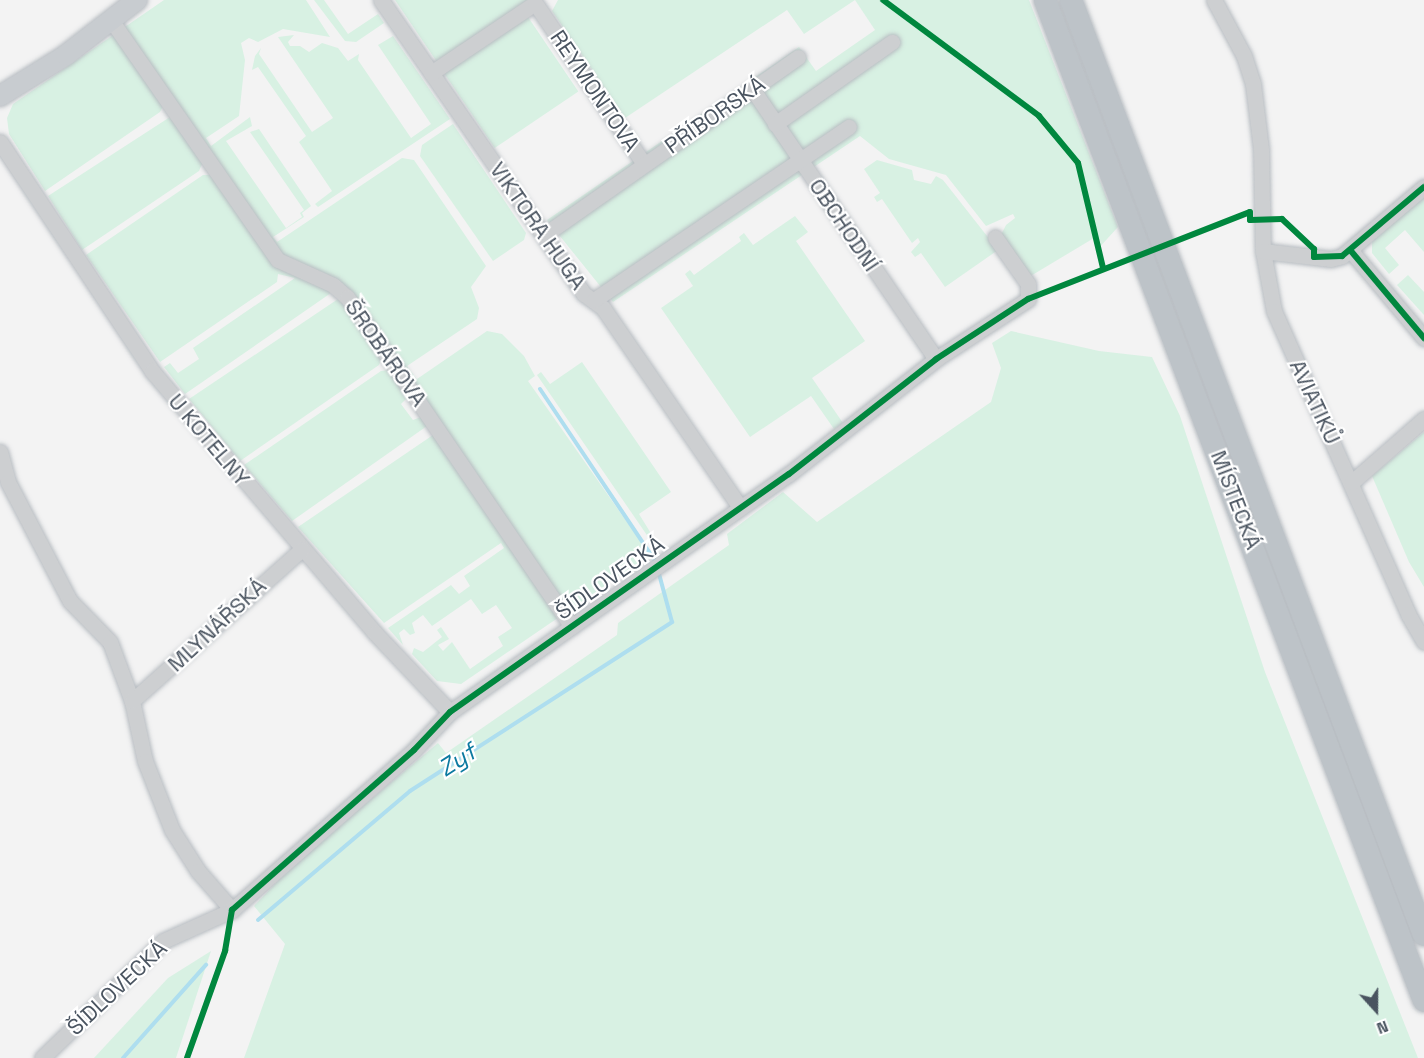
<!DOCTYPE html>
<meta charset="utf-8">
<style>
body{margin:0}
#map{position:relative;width:1424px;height:1058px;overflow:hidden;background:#f3f3f3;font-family:"Space Grotesk",sans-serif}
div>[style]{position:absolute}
.green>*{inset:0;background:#d8f1e3;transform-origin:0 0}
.stream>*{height:4px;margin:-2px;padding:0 2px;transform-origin:2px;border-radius:2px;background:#aedeef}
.roads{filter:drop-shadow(0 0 2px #b8bdc2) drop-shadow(0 0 2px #b8bdc2)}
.minor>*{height:15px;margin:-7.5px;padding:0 7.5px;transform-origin:7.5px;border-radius:7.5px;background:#cdcfd1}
.major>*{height:20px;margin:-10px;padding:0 10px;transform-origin:10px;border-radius:10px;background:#c8ccd0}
.highway>*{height:22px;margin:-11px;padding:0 11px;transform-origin:11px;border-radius:11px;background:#bdc3c8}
.cycleway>*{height:6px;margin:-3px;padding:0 3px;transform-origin:3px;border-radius:3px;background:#00873e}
span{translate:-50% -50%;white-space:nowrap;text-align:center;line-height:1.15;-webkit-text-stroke:4.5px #fff;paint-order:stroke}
.street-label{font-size:22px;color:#4a5460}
.water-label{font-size:24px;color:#0c7aa0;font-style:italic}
.north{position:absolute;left:1346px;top:980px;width:60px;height:60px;-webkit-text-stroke:4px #fff;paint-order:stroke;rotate:159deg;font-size:16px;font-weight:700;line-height:24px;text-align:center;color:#4a5460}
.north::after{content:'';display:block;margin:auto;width:21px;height:27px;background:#4a5460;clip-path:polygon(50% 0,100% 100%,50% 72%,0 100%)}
</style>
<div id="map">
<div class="green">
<i style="clip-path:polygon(evenodd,164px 0,306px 0,330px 37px,283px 29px,258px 42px,249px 38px,241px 43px,245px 60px,239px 116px,206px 138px,211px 146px,250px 117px,252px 126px,226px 141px,286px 228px,302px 217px,300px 213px,304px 210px,250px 132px,259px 129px,311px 206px,302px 213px,304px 217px,273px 237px,277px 242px,402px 158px,414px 160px,486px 266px,471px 287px,479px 308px,477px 319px,407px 366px,417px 379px,487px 331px,502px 334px,524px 356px,535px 376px,528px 381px,650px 555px,461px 684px,437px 681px,412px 654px,414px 648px,423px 652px,442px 637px,437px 630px,441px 627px,449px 639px,438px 645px,443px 651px,452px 642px,470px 669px,503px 646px,498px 637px,512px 628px,496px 605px,482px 614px,471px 599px,432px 626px,423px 615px,412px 623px,415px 633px,410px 635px,404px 629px,399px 633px,403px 645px,388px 628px,451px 585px,459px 594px,470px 586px,464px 576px,504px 548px,501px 543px,384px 623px,298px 527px,433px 435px,427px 426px,292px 521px,244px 465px,381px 371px,389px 370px,381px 360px,379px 365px,240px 461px,189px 399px,338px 299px,331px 293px,185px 394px,164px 367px,170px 363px,178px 373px,199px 359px,193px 348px,295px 278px,278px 274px,277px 282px,160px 362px,86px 255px,203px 175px,210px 175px,202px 164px,199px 171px,82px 250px,48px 196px,170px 117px,163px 106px,160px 112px,45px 191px,9px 134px,7px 118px,13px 104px,164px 0,408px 397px,421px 417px,413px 420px,401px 404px,408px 397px)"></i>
<i style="clip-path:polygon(314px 0,324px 0,348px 34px,378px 14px,384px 23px,356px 42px,345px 41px)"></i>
<i style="clip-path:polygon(395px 0,534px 0,439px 65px)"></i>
<i style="clip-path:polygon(558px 0,1029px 0,1118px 227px,1097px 250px,1094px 238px,1029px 277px,1000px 237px,1006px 225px,1015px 218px,1013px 214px,986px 226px,946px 175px,889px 159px,860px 136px,613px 302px,547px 220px,799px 47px,816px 71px,875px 30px,855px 0,804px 34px,787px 10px,625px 118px,552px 11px)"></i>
<i style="left:528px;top:17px;width:90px;height:101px;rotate:56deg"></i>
<i style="clip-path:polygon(294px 35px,288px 42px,290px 46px,300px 46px,309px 52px,322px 43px,338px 48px,348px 61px,359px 54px,358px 60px,411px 138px,431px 124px,378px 45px,393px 36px,450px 119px,318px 207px,315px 204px,332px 191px,299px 142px,306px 136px,258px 67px,252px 70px,255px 56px,261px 48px,259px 54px,312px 132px,333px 118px,278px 37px)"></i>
<i style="clip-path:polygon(453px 124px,526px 233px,524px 240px,493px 261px,420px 156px,422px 145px)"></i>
<i style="clip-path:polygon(877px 160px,912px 170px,914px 180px,931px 184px,936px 176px,943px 180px,998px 250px,945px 287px,921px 253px,915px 257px,911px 252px,920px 242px,918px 238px,912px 243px,882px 199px,877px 202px,874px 197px,880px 193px,864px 169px)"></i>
<i style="clip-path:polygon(1424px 196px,1424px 252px,1405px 230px,1385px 248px,1399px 265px,1389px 274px,1372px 253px,1372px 242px)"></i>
<i style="clip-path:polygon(795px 216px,808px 232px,796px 241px,865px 341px,812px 378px,843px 423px,834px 429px,811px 396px,750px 437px,661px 308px,693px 286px,685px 274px,690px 270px,694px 275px,741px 241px,739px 237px,744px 233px,753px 245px)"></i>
<i style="clip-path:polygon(1408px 275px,1424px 292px,1424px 315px,1397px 285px)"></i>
<i style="clip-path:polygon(1011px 331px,1099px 351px,1152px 357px,1180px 416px,1265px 672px,1418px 1058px,244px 1058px,285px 944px,254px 906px,293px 865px,438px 743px,446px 753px,617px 635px,618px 623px,729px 545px,727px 534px,783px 492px,817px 522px,991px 402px,1001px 368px,992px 343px)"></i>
<i style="clip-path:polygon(582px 362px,671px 492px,639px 514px,660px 548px,653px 544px,537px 375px,541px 372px,550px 384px)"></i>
<i style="clip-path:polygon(1424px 432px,1424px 587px,1409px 562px,1372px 476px)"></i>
<i style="clip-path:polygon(211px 951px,176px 1058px,94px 1058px,168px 978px)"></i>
</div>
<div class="stream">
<i style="left:540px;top:389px;width:208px;rotate:56.2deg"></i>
<i style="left:258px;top:920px;width:199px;rotate:-40.3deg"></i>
<i style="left:410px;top:791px;width:312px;rotate:-32.8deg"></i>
<i style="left:672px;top:622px;width:54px;rotate:-105.1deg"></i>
<i style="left:123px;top:1058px;width:125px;rotate:-48.3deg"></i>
</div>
<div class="roads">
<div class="minor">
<i style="left:381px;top:0;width:357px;rotate:55.4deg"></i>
<i style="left:584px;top:294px;width:24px;rotate:36deg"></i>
<i style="left:603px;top:308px;width:242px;rotate:55.5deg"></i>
<i style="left:1214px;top:0;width:64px;rotate:61.8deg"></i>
<i style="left:1244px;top:56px;width:29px;rotate:72deg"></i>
<i style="left:1253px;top:84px;width:65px;rotate:83deg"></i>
<i style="left:1261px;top:149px;width:102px;rotate:88.9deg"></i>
<i style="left:1263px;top:251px;width:61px;rotate:79.6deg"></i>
<i style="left:1274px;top:311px;width:331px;rotate:66.1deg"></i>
<i style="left:1408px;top:614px;width:32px;rotate:60deg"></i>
<i style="left:111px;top:20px;width:292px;rotate:55.2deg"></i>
<i style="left:278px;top:260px;width:60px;rotate:24.4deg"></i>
<i style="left:333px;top:285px;width:18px;rotate:41deg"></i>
<i style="left:347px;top:297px;width:399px;rotate:55.7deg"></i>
<i style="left:431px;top:73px;width:125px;rotate:-33.9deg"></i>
<i style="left:535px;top:3px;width:194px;rotate:55.9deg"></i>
<i style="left:753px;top:90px;width:325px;rotate:55.8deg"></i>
<i style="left:775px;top:124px;width:143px;rotate:-35deg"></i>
<i style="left:0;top:142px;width:275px;rotate:56.4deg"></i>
<i style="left:152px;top:371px;width:344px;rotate:49.6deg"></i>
<i style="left:375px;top:633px;width:109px;rotate:46.5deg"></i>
<i style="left:544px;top:235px;width:310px;rotate:-35deg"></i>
<i style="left:1263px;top:251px;width:68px;rotate:6.7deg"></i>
<i style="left:1331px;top:259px;width:11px;rotate:-15deg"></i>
<i style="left:1342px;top:256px;width:107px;rotate:-40.1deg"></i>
<i style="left:1351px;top:251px;width:114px;rotate:50deg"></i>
<i style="left:594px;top:300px;width:308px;rotate:-34.2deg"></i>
<i style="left:0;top:452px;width:31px;rotate:75deg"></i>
<i style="left:8px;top:482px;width:134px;rotate:62.5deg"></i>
<i style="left:70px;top:601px;width:57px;rotate:45.7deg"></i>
<i style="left:110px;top:642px;width:63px;rotate:69.6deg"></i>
<i style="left:132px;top:701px;width:61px;rotate:77.8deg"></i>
<i style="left:145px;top:761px;width:74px;rotate:68.6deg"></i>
<i style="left:172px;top:830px;width:49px;rotate:57.6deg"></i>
<i style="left:198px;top:871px;width:52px;rotate:48.9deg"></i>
<i style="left:1352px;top:482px;width:96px;rotate:-41.2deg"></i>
<i style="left:132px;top:701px;width:228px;rotate:-41.8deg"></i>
<i style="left:42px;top:1058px;width:168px;rotate:-44deg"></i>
<i style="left:163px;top:941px;width:76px;rotate:-24.2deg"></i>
<i style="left:232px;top:910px;width:242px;rotate:-41.3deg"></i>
<i style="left:414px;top:750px;width:52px;rotate:-46.5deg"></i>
<i style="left:450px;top:712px;width:414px;rotate:-35.1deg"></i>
<i style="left:789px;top:474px;width:187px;rotate:-38deg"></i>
<i style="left:936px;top:359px;width:110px;rotate:-33.1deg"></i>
<i style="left:1028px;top:299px;width:15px;rotate:-90deg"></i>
<i style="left:1028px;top:284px;width:57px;rotate:-125.1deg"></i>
</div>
<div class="major">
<i style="left:0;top:96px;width:78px;rotate:-31.8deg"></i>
<i style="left:66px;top:55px;width:90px;rotate:-37.8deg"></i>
</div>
<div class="highway">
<i style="left:1045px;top:0;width:1070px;rotate:69.26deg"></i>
<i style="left:1071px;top:0;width:999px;rotate:69.32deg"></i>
</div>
</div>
<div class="cycleway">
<i style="left:883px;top:0;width:194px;rotate:36.6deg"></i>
<i style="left:1039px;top:116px;width:61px;rotate:50.3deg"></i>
<i style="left:1078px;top:163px;width:108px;rotate:76.6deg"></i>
<i style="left:1351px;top:251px;width:114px;rotate:50deg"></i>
<i style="left:187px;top:1058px;width:114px;rotate:-70.4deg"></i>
<i style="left:225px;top:951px;width:42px;rotate:-80.3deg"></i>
<i style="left:232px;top:910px;width:242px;rotate:-41.3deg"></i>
<i style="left:414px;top:750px;width:52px;rotate:-46.5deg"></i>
<i style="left:450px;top:712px;width:414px;rotate:-35.1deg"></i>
<i style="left:789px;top:474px;width:187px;rotate:-38deg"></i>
<i style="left:936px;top:359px;width:110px;rotate:-33.1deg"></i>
<i style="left:1028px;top:299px;width:238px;rotate:-21.4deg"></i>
<i style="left:1250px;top:212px;width:8px;rotate:90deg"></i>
<i style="left:1250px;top:220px;width:32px;rotate:-2deg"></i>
<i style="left:1282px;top:219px;width:44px;rotate:43.2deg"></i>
<i style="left:1314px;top:249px;width:8px;rotate:90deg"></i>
<i style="left:1314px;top:257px;width:28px;rotate:-2deg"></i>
<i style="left:1342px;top:256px;width:107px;rotate:-40.1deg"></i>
</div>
<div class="street-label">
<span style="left:595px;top:91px;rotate:56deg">REYMONTOVA</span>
<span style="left:715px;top:115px;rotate:-35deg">PŘÍBORSKÁ</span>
<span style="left:844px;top:225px;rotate:56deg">OBCHODNÍ</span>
<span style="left:538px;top:226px;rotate:55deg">VIKTORA HUGA</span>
<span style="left:386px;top:353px;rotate:55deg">ŠROBÁROVA</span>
<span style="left:1315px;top:402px;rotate:65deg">AVIATIKŮ</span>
<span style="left:209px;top:440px;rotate:50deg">U KOTELNY</span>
<span style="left:1236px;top:500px;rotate:69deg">MÍSTECKÁ</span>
<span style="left:610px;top:578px;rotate:-35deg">ŠÍDLOVECKÁ</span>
<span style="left:217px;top:625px;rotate:-43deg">MLYNÁŘSKÁ</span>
<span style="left:117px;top:988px;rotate:-43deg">ŠÍDLOVECKÁ</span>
</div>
<div class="water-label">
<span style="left:457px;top:760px;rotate:-33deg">Zyf</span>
</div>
<div class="north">N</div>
</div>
